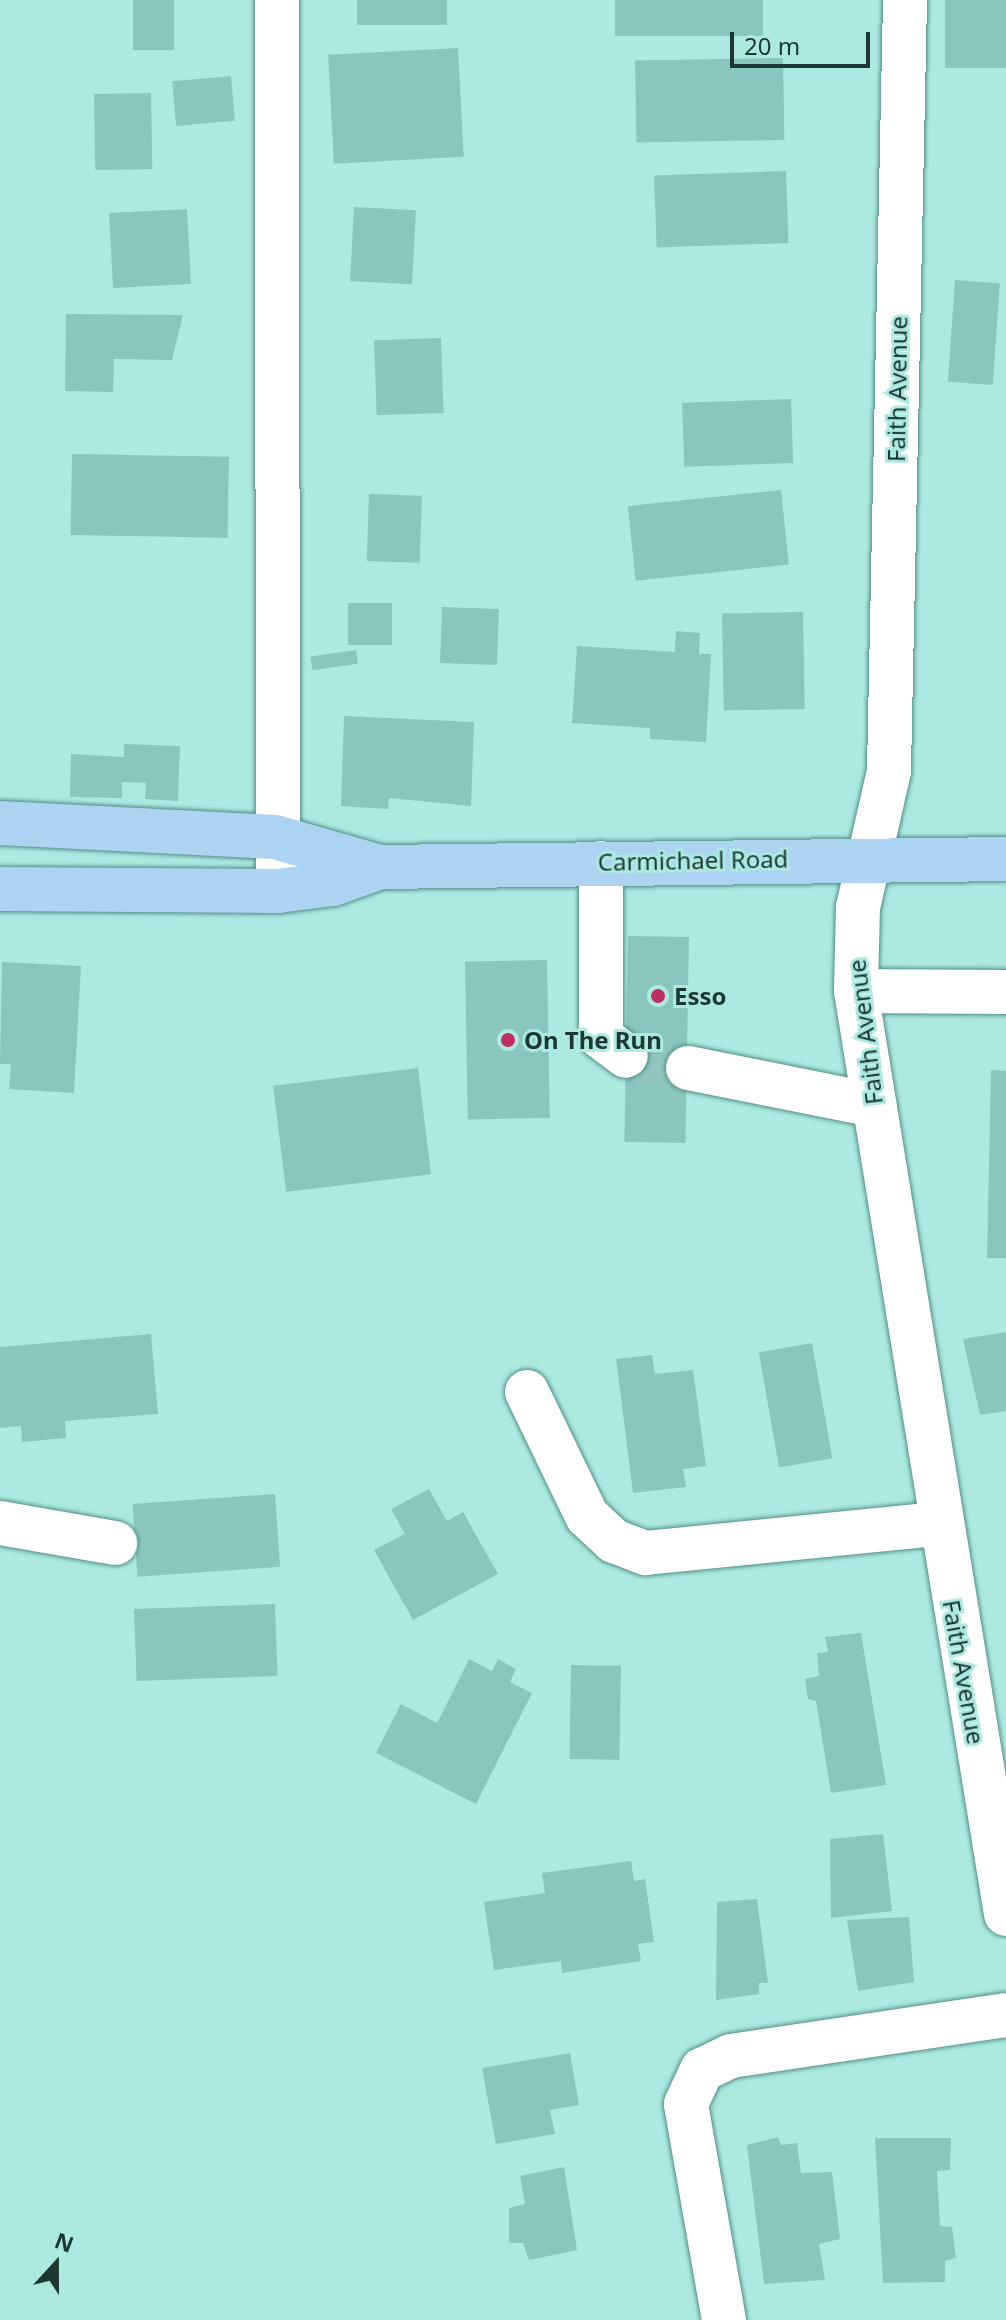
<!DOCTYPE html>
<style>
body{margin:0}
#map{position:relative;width:1006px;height:2320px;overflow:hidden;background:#aceae1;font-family:"Noto Sans",sans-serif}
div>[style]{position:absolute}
.building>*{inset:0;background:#89c6be;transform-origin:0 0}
.minor-tunnel>*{height:44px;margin-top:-22px;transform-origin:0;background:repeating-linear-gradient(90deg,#90c6be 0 44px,transparent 0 66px)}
.roads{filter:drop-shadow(0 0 2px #528e86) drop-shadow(0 0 2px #528e86)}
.minor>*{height:44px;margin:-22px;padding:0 22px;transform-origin:22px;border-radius:22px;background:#fff}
.major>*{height:44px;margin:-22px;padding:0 22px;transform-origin:22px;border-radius:22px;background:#add3f2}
.dots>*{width:22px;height:22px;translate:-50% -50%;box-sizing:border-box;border:4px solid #aceae1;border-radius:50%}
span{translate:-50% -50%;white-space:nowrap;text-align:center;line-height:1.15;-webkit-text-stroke:6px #aceae1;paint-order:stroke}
.street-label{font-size:24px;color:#1e3734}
.poi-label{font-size:24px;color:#1e3734;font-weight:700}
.left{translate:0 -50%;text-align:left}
.north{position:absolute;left:16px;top:2224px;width:80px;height:80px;-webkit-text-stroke:6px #aceae1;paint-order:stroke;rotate:21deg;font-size:22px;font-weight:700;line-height:32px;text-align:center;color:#1e3734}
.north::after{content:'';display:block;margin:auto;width:28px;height:36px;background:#1e3734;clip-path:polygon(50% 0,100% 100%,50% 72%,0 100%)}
.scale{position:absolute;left:730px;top:32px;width:140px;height:36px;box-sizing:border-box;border:4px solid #1e3734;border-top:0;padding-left:10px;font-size:24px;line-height:28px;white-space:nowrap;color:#1e3734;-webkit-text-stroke:6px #aceae1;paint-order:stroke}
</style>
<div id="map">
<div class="building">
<i style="left:133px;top:0;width:41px;height:50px"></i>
<i style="left:357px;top:0;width:90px;height:25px"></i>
<i style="left:615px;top:0;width:148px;height:36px"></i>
<i style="left:945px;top:0;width:61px;height:68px"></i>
<i style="left:458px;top:48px;width:109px;height:130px;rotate:87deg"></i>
<i style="left:783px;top:58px;width:82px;height:148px;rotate:89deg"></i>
<i style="left:231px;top:76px;width:45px;height:59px;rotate:85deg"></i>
<i style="left:151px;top:93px;width:76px;height:57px;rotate:89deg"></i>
<i style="left:786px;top:171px;width:72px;height:132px;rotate:88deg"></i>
<i style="left:354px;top:207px;width:62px;height:74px;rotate:3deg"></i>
<i style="left:187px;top:209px;width:75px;height:78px;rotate:87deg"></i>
<i style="left:955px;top:280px;width:45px;height:102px;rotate:4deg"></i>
<i style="clip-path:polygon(66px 314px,183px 315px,172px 360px,114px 359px,113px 392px,65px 391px)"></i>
<i style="left:441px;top:338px;width:75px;height:67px;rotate:88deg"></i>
<i style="left:791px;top:399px;width:64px;height:109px;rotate:88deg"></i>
<i style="left:72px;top:454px;width:157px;height:81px;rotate:1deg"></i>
<i style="left:781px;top:490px;width:75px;height:154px;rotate:84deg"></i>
<i style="left:369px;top:494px;width:53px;height:67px;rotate:2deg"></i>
<i style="left:348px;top:603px;width:44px;height:42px"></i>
<i style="left:442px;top:607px;width:57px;height:56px;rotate:2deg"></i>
<i style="left:803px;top:612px;width:97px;height:81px;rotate:89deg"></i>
<i style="clip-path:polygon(676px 631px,700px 633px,699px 654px,711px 654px,706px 742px,650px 739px,650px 728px,572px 723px,577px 646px,675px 652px)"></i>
<i style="left:356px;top:650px;width:14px;height:46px;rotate:82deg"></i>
<i style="clip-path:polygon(344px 716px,474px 722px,471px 806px,389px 798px,388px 809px,341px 806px)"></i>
<i style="clip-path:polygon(124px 744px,180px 746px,178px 801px,145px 799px,146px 783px,122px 782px,122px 798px,70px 797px,71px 754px,124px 757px)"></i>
<i style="left:628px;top:936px;width:61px;height:206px;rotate:1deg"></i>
<i style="left:547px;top:960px;width:158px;height:82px;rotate:89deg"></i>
<i style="clip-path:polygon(2px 962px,81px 966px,74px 1093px,9px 1089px,11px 1064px,0 1064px)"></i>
<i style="left:418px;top:1068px;width:107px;height:146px;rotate:83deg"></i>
<i style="clip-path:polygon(991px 1070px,1006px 1071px,1006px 1258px,987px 1258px)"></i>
<i style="clip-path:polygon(1006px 1332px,1006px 1411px,980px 1415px,963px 1339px)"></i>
<i style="clip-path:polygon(151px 1334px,158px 1414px,65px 1421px,66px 1438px,22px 1442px,21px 1426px,0 1428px,0 1347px)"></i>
<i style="left:812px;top:1343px;width:117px;height:54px;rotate:80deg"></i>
<i style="clip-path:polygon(652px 1355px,655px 1374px,693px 1370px,706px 1466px,683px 1469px,686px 1487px,633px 1493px,616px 1359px)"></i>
<i style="clip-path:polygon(429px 1489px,447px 1521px,463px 1512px,498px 1574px,413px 1620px,374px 1550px,405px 1534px,391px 1509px)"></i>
<i style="left:275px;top:1494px;width:73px;height:143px;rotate:86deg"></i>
<i style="left:275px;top:1604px;width:72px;height:141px;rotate:88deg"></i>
<i style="clip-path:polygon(861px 1633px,886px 1785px,831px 1793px,816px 1701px,808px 1699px,805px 1679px,819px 1676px,817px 1653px,828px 1652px,825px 1637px)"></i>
<i style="clip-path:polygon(469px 1659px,492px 1671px,498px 1659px,516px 1669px,510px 1682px,532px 1693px,476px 1804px,376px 1753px,401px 1704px,437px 1723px)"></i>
<i style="left:571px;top:1665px;width:50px;height:94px;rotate:1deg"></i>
<i style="clip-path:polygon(883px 1834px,892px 1911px,831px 1918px,830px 1839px)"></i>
<i style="clip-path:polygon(631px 1861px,634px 1881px,645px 1879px,654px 1942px,638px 1944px,641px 1961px,562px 1973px,561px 1961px,494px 1970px,484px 1902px,545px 1893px,542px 1873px)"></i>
<i style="clip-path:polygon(757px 1899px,768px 1983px,759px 1983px,759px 1994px,716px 2000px,717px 1902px)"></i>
<i style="clip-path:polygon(909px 1917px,914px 1982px,858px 1991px,847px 1920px)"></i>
<i style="clip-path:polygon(570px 2053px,579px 2105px,550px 2110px,555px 2134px,496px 2144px,482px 2068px)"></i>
<i style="clip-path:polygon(778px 2137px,781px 2145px,797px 2143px,801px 2173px,832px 2172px,840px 2239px,819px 2244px,825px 2280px,764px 2284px,747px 2145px)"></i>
<i style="clip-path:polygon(875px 2138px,951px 2138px,950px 2170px,937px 2171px,940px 2226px,952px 2227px,956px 2258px,945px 2261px,945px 2282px,883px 2283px)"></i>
<i style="clip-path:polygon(564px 2167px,577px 2250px,529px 2260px,523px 2243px,509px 2243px,509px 2208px,525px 2204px,520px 2176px)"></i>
</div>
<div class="minor-tunnel">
<i style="left:626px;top:1056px;width:63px;rotate:11deg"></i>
</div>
<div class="roads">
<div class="minor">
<i style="left:277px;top:0;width:891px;rotate:89.94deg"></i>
<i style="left:905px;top:0;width:771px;rotate:91.19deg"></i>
<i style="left:889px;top:771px;width:139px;rotate:102.8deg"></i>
<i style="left:858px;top:907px;width:84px;rotate:91.4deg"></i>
<i style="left:856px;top:991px;width:935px;rotate:80.77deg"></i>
<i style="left:601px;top:863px;width:174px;rotate:90deg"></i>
<i style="left:601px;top:1037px;width:31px;rotate:37deg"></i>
<i style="left:856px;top:991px;width:150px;rotate:0.4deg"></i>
<i style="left:688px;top:1068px;width:190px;rotate:11.3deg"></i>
<i style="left:527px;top:1392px;width:138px;rotate:64.2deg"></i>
<i style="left:587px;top:1516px;width:37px;rotate:43deg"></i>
<i style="left:614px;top:1541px;width:34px;rotate:21deg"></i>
<i style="left:646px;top:1553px;width:294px;rotate:-5.7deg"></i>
<i style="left:0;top:1523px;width:117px;rotate:9.9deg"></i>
<i style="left:724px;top:2320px;width:219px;rotate:-100deg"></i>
<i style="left:686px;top:2104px;width:38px;rotate:-65deg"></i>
<i style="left:702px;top:2070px;width:32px;rotate:-26deg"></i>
<i style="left:731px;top:2056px;width:278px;rotate:-8.5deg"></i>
</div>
<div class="major">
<i style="left:0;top:823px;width:275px;rotate:2.9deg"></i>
<i style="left:275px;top:837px;width:109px;rotate:15.9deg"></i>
<i style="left:0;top:889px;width:278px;rotate:0.4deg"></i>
<i style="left:278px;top:891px;width:55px;rotate:-7.3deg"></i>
<i style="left:333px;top:884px;width:50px;rotate:-19.9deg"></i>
<i style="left:380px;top:867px;width:626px;rotate:-0.73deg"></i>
</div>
</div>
<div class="dots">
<i style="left:658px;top:996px;background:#be3061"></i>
<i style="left:508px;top:1040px;background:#be3061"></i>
</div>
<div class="street-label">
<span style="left:897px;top:389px;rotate:-89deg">Faith Avenue</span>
<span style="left:693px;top:860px;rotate:-1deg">Carmichael Road</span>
<span style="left:865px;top:1032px;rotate:-97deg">Faith Avenue</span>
<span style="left:964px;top:1672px;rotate:80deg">Faith Avenue</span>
</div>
<div class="poi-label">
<span class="left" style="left:674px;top:996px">Esso</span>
<span class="left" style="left:524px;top:1040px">On The Run</span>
</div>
<div class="north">N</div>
<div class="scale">20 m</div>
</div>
